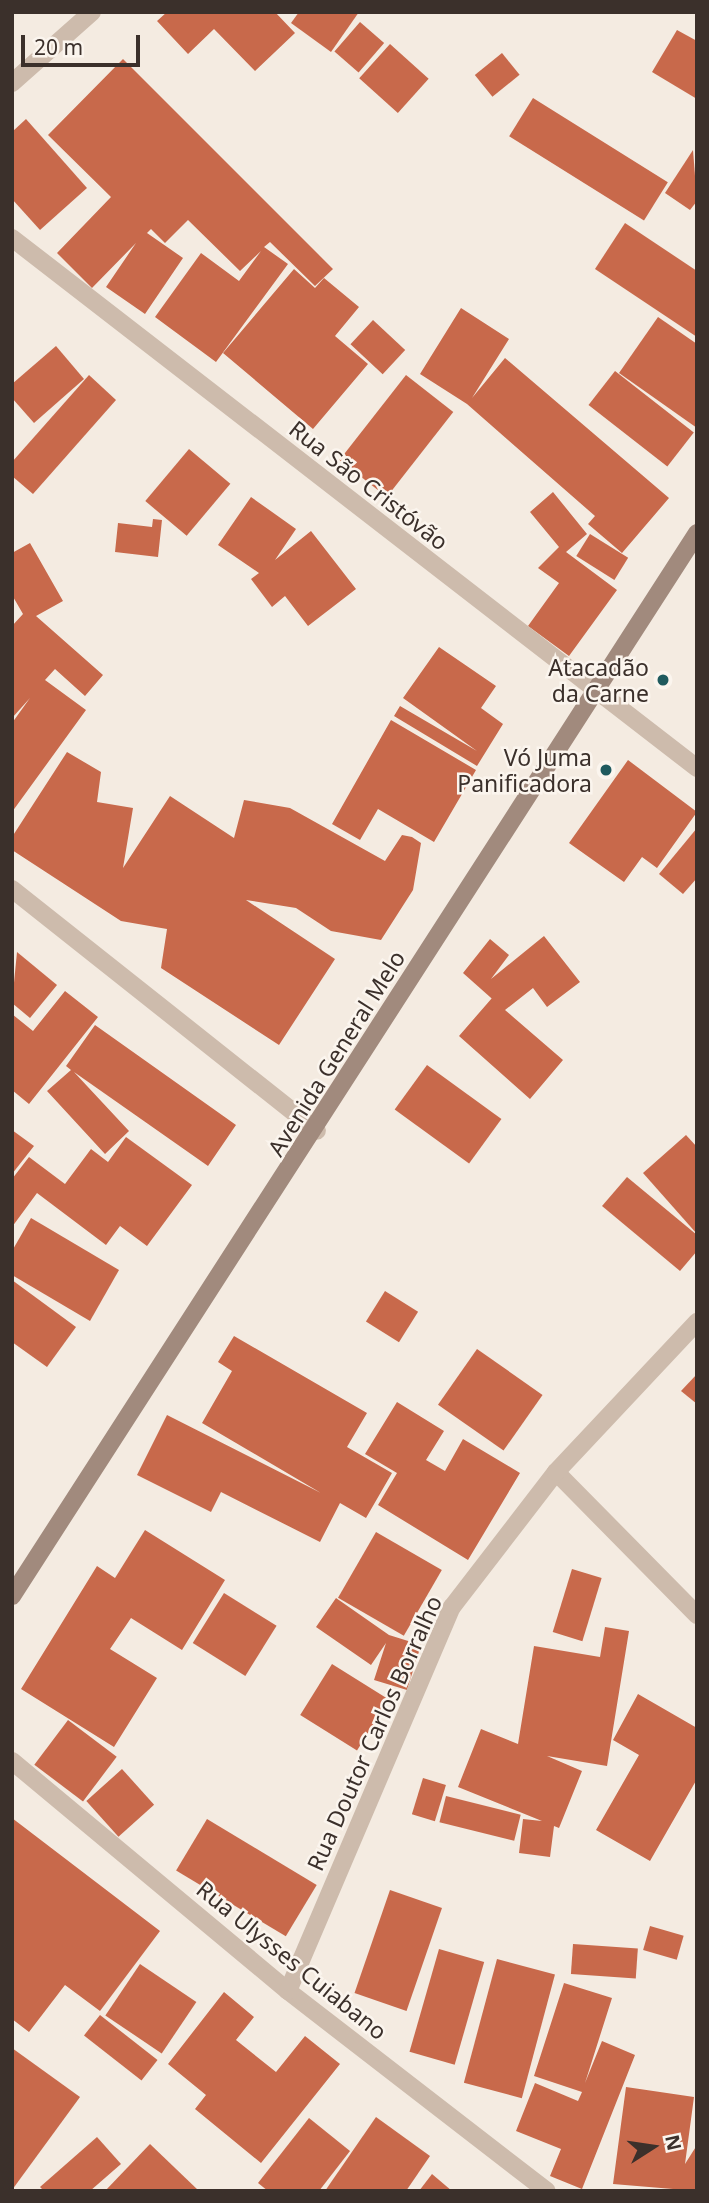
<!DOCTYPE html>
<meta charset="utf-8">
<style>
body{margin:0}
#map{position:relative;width:709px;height:2203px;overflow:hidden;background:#f4ebe1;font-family:"Noto Sans",sans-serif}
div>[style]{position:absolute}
.building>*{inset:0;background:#c8694b;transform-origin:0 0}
.street>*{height:18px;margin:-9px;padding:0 9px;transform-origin:9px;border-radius:9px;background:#cdbbac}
.secondary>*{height:18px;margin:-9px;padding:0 9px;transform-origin:9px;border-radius:9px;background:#a18a7d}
.dots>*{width:19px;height:19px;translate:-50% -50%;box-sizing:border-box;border:4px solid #fbf5ee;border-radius:50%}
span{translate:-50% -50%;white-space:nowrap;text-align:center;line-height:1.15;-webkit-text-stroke:5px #fbf5ee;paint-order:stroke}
.street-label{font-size:23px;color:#3b302b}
.poi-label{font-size:23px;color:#3b302b}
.right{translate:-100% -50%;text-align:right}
.frame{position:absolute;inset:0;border:14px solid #3b302b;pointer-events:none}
.north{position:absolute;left:618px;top:2112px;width:70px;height:70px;-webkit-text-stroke:5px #fbf5ee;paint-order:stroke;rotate:78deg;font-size:19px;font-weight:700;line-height:28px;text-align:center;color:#3b302b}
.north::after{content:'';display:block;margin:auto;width:24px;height:32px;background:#3b302b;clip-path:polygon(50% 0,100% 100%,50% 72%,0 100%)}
.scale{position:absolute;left:21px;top:35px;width:119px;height:32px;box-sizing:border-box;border:4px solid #3b302b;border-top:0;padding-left:9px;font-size:21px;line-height:24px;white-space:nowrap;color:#3b302b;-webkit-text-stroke:5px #fbf5ee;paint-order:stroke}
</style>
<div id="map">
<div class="building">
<i style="clip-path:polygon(167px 12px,275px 12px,295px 33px,255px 71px,214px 29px,188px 54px,157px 21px)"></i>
<i style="clip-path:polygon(299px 12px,359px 12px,331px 52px,291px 23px)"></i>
<i style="left:360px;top:22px;width:32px;height:39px;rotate:41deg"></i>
<i style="clip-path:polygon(677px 30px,697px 41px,697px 99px,652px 72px)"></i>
<i style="left:390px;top:44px;width:52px;height:46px;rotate:42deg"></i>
<i style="left:502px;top:53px;width:28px;height:35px;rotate:51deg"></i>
<i style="clip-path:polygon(123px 59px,333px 269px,315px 286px,270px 242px,264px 247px,288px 264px,216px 362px,155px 317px,201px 253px,239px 281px,261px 251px,240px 271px,188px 220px,165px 243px,151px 229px,147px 233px,183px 258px,145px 314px,106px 287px,136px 243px,92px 288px,57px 253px,111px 197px,48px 135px)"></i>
<i style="left:533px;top:98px;width:159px;height:45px;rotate:32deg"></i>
<i style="clip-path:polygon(26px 119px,87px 188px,40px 230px,12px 199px,12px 132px)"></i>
<i style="clip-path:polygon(693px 150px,697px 201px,690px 210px,665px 193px)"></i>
<i style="clip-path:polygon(625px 223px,697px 271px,697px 337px,595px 269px)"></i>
<i style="clip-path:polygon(294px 269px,315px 288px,324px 278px,359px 307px,335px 336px,368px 364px,313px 429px,223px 353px)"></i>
<i style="clip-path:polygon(461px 308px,509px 339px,472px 398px,505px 358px,669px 498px,622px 553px,588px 524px,595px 516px,467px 404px,420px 374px)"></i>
<i style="clip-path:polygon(658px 317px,697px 344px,697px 428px,619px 373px)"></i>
<i style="left:373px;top:320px;width:44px;height:33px;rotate:43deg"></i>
<i style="clip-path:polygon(56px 346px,84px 379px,34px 423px,12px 398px,12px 384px)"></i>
<i style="left:615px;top:371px;width:100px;height:43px;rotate:38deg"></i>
<i style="clip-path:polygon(89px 375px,116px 400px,33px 494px,12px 476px,12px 462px)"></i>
<i style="left:406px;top:375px;width:60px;height:108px;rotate:38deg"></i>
<i style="left:189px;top:449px;width:54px;height:68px;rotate:40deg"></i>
<i style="clip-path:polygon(553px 492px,587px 534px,566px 552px,617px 590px,569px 656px,528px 626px,559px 583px,538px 568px,559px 547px,530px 512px)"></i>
<i style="clip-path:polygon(251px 497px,296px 529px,275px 560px,311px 531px,356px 589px,308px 626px,285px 596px,272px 607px,251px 579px,259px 573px,218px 545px)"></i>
<i style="clip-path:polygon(153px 519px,162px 520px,158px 557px,115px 552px,118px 523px,152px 527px)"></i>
<i style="left:590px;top:534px;width:45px;height:26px;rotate:32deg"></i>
<i style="clip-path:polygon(30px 543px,63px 601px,36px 616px,103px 675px,85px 696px,55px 669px,45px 680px,86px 710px,12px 812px,12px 723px,30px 698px,12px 718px,12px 626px,23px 614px,12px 595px,12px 553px)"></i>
<i style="clip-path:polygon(439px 647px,496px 686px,481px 708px,503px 724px,477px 766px,394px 716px,400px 706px,477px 751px,403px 698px)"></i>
<i style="clip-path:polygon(391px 720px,476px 770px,434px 842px,378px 809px,360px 840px,332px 824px)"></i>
<i style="clip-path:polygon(67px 752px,101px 772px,97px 802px,133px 808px,123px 868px,170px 796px,234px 838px,244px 800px,290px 808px,385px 861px,402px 835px,412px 837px,421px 843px,413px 890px,381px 940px,331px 931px,296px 908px,246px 900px,335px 959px,279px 1045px,161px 968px,167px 929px,121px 921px,12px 850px,12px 837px)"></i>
<i style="clip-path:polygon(628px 760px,697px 812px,657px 868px,642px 857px,624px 882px,569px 843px)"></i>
<i style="clip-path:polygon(697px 828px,697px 878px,683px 894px,659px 874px)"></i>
<i style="clip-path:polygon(544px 936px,580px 982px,547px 1007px,533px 988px,505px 1010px,563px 1060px,530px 1099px,459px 1036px,492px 998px,499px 1005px,463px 973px,490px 939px,509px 955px,491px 979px)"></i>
<i style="clip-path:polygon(17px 952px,57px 985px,30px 1018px,12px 1003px)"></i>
<i style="clip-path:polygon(65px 991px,98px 1017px,29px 1104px,12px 1090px,12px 1014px,33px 1031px)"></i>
<i style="clip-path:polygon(95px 1025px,236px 1125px,208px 1166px,74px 1072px,129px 1131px,105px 1154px,47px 1091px,71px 1070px,66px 1066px)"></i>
<i style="left:427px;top:1065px;width:92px;height:55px;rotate:36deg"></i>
<i style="clip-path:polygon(12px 1130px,34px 1146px,12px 1174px)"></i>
<i style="clip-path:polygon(686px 1135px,697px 1147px,697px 1234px,643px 1173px)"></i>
<i style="clip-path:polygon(126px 1137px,192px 1185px,147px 1246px,120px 1226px,106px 1245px,37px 1193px,12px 1227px,12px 1179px,29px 1157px,65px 1184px,91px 1149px,108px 1162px)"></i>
<i style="clip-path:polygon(627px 1177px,697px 1235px,697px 1251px,680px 1271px,602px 1206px)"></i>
<i style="clip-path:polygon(31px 1218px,119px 1270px,90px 1321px,12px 1275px,12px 1251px)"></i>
<i style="clip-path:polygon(12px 1280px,76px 1327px,47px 1367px,12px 1342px)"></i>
<i style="left:385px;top:1291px;width:39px;height:36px;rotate:32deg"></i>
<i style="clip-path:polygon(234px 1336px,367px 1413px,347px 1447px,392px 1473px,366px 1518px,340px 1503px,320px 1542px,221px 1492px,211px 1512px,137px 1475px,167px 1415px,321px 1493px,202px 1423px,232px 1371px,218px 1362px)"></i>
<i style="left:477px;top:1349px;width:80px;height:68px;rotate:35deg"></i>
<i style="clip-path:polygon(697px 1374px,697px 1404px,681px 1391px)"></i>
<i style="clip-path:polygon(397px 1402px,444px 1431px,426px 1460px,445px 1471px,463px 1439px,520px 1473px,468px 1560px,378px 1505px,397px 1473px,365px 1454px)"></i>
<i style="clip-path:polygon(145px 1530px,225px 1580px,182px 1650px,131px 1618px,110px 1649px,157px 1678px,114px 1747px,21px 1689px,97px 1566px,115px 1578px)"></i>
<i style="left:376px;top:1532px;width:76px;height:76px;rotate:30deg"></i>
<i style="left:572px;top:1569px;width:31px;height:66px;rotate:17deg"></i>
<i style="left:224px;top:1593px;width:62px;height:59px;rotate:32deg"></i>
<i style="clip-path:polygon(336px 1598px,389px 1635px,421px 1645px,407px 1690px,374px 1680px,386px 1643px,371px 1665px,316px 1627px)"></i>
<i style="clip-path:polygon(605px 1627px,629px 1631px,607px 1766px,547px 1756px,582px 1771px,559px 1828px,554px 1826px,550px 1857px,519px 1853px,523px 1819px,542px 1821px,458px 1787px,481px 1729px,518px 1744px,534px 1646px,600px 1657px)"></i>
<i style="left:332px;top:1664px;width:67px;height:60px;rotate:32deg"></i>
<i style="clip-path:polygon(638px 1694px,697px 1728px,697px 1779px,650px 1861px,596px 1830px,639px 1755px,613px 1740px)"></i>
<i style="left:68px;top:1720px;width:61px;height:56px;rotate:37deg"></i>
<i style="left:122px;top:1769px;width:48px;height:48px;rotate:48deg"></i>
<i style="left:423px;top:1778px;width:24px;height:38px;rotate:17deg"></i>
<i style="left:446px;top:1796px;width:77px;height:27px;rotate:14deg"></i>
<i style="clip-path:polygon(12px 1818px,160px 1931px,100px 2011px,65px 1985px,29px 2032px,12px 2019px)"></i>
<i style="left:207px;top:1819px;width:128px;height:60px;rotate:31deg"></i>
<i style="left:390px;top:1890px;width:55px;height:109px;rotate:19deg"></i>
<i style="left:650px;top:1926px;width:35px;height:25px;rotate:16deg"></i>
<i style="left:573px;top:1944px;width:65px;height:30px;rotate:4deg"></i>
<i style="left:439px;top:1949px;width:47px;height:107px;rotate:16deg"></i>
<i style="left:497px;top:1959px;width:60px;height:128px;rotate:15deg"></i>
<i style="left:140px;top:1964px;width:68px;height:62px;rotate:34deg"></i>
<i style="clip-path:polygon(564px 1983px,612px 1998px,585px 2083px,602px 2041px,635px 2055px,582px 2189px,550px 2176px,561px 2149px,516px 2131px,535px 2083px,578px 2101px,582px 2092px,534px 2076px)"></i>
<i style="clip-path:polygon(224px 1992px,254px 2017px,236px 2040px,276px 2072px,305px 2036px,340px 2064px,261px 2163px,195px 2109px,206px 2095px,168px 2064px)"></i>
<i style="left:100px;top:2015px;width:73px;height:26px;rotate:38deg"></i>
<i style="clip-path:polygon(12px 2048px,80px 2097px,12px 2190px)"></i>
<i style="clip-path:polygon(626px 2087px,694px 2097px,685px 2164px,697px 2145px,697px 2191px,613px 2184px)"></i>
<i style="clip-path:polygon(376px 2117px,430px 2156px,406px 2191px,325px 2191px)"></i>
<i style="clip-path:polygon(309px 2118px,350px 2151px,319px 2191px,268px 2191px,258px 2183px)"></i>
<i style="clip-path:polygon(97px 2137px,121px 2164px,90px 2191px,44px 2191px,40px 2187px)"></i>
<i style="clip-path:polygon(150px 2144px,199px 2191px,105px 2191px)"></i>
<i style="clip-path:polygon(432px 2174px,452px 2191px,419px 2191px)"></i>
</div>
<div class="street">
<i style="left:12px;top:83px;width:107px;rotate:-41.6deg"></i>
<i style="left:12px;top:238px;width:866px;rotate:37.73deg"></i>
<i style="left:12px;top:889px;width:389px;rotate:38.4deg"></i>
<i style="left:556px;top:1472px;width:201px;rotate:45.4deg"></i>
<i style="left:12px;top:1761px;width:359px;rotate:39.8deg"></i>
<i style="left:288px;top:1991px;width:327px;rotate:37.7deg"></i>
<i style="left:288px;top:1991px;width:418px;rotate:-66.9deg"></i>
<i style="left:452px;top:1607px;width:170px;rotate:-52.4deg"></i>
<i style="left:556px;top:1472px;width:206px;rotate:-46.8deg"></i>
</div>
<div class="secondary">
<i style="left:12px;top:1596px;width:1265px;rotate:-57.2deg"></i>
</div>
<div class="dots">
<i style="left:663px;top:680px;background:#1f5a5e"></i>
<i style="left:606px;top:770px;background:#1f5a5e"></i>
</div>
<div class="street-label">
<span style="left:369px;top:485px;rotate:38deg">Rua São Cristóvão</span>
<span style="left:336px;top:1053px;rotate:-58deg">Avenida General Melo</span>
<span style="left:374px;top:1733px;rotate:-66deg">Rua Doutor Carlos Borralho</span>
<span style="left:292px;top:1960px;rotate:39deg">Rua Ulysses Cuiabano</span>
</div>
<div class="poi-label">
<span class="right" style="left:649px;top:680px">Atacadão<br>da Carne</span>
<span class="right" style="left:592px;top:770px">Vó Juma<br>Panificadora</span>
</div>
<div class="frame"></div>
<div class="north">N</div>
<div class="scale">20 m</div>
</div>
